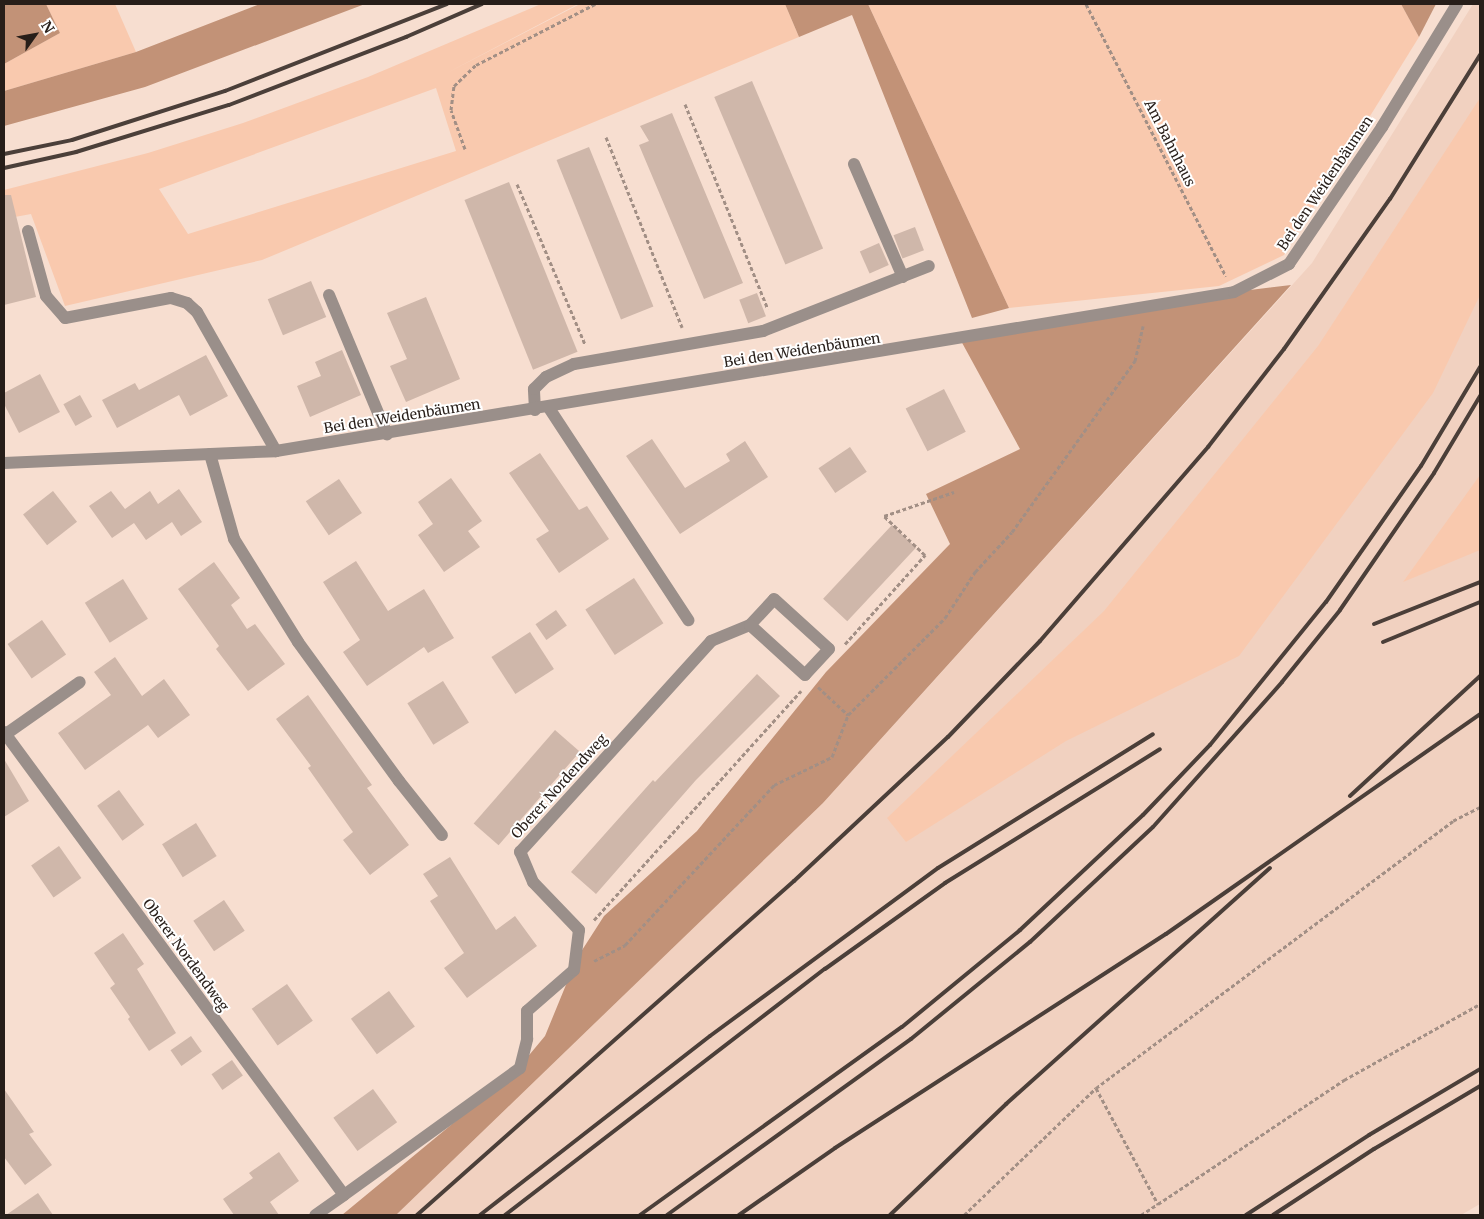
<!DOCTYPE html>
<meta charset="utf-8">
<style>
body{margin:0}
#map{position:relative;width:1484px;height:1219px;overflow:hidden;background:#f7ded0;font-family:Merriweather,serif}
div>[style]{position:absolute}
.built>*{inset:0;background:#f1d1c0}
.green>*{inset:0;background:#f9c9ae}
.forest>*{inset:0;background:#c29277}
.building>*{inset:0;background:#cfb7aa;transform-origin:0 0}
.path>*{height:3px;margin-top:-1.5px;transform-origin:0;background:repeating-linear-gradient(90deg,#a28f85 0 4px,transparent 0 6.5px)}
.minor>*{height:12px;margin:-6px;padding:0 6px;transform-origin:6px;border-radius:6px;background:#9a8f8a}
.rail>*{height:4px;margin:-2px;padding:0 2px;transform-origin:2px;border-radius:2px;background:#4b3f39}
span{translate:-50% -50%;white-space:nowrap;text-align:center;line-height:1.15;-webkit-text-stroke:4px #fff;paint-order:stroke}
.street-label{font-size:14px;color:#271e19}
.frame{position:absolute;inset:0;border:5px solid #271e19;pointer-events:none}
.north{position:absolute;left:10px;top:10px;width:50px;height:50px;-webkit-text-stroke:4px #fff;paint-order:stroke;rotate:58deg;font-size:14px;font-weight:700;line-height:20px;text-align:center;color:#271e19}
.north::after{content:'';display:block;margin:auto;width:18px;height:22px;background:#271e19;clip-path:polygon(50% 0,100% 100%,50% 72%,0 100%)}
</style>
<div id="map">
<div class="built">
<i style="clip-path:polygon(1473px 4px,1480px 4px,1480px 1204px,1461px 1215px,396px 1215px,823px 803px,1312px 263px)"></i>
</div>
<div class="green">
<i style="clip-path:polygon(46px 4px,115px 4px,136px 52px,4px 91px,4px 64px,60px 33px)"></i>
<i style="clip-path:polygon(evenodd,541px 4px,578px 4px,445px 74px,580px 4px,785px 4px,799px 37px,262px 260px,65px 306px,31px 214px,4px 219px,4px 190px,148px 153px,243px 123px,368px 77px,541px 4px,436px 88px,456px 151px,188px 234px,159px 189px,436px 88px)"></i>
<i style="clip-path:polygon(868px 4px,1401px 4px,1419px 37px,1284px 255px,1219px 286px,1009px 308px)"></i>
<i style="clip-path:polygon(1480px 98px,1480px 295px,1433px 393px,1239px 656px,1066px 741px,906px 842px,887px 818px,1104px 611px,1318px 346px)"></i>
<i style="clip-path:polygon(1480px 475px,1480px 550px,1403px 582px)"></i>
</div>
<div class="forest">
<i style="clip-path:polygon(4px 4px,46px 4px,60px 33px,4px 64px)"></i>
<i style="clip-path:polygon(260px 4px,365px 4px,145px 87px,4px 126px,4px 91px,136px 52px)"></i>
<i style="clip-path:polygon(785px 4px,868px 4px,1009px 308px,972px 318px,852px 15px,799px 37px)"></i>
<i style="clip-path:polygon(1401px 4px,1436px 4px,1419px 37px)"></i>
<i style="clip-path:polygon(1291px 285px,823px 803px,396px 1215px,342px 1215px,515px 1072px,545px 1036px,577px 958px,604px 916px,697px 831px,826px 672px,950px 544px,926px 494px,1020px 449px,960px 339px,1234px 292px)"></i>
</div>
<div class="building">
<i style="left:752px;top:81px;width:182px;height:41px;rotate:67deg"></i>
<i style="clip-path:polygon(672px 113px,743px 283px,704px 299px,639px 145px,649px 141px,640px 126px)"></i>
<i style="left:589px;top:147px;width:172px;height:35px;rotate:68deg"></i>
<i style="left:509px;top:182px;width:183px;height:48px;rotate:68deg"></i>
<i style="clip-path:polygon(4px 195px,11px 195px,36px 297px,4px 305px)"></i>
<i style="left:915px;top:227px;width:25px;height:23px;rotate:69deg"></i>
<i style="left:879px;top:243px;width:24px;height:21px;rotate:66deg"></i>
<i style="left:311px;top:281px;width:39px;height:47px;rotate:67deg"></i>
<i style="left:757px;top:293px;width:25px;height:19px;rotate:69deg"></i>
<i style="clip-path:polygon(426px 297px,460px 379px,406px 402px,390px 366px,407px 359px,387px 313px)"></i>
<i style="clip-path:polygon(342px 350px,361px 395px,310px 417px,297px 386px,321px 376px,315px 362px)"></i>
<i style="clip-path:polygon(206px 355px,228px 396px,190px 416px,179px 395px,117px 428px,102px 400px,135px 383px,139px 390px)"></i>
<i style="clip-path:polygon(40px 374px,60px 412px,19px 433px,4px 404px,4px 393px)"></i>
<i style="left:944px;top:389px;width:48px;height:43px;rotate:63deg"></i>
<i style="left:80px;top:395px;width:25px;height:19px;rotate:61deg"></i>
<i style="clip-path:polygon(652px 439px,685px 488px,730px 461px,726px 454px,745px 441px,768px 477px,680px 534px,626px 456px)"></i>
<i style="left:850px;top:447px;width:30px;height:38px;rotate:56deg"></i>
<i style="clip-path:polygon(540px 453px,579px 510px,587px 506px,609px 539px,559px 573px,536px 539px,549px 531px,509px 473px)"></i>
<i style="clip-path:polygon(451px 478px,482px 521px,468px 531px,480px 547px,444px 572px,418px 535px,433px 524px,418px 502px)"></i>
<i style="left:339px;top:479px;width:41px;height:40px;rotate:56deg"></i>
<i style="clip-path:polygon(179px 489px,202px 522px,181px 536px,172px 522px,146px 540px,134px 523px,112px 538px,89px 506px,111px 491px,125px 509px,150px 491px,158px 504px)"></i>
<i style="left:53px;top:491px;width:39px;height:38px;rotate:52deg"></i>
<i style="left:892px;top:525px;width:33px;height:101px;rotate:43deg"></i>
<i style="clip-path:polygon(356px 561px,388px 611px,424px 589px,454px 638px,428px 653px,424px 647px,367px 686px,343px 652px,360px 640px,323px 582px)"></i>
<i style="clip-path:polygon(214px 562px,240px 598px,231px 605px,247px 629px,255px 624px,285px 664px,248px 691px,216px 649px,219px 646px,178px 589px)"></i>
<i style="left:634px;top:578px;width:54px;height:58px;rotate:57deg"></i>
<i style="left:123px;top:579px;width:47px;height:45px;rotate:58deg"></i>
<i style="left:556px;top:610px;width:19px;height:25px;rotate:55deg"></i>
<i style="left:42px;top:620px;width:42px;height:42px;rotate:55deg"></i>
<i style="left:530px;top:632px;width:44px;height:46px;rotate:57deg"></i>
<i style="clip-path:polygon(115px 657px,142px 696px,164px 679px,190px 715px,158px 738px,148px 725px,85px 770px,58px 733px,111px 695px,94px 672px)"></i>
<i style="clip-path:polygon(757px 674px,780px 696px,696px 780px,596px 894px,571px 872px,653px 780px,655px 782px)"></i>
<i style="left:443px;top:681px;width:49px;height:42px;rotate:58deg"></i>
<i style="clip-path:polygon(308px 695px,372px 785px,367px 788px,409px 845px,370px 875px,343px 840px,353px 832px,308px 768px,311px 766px,276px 719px)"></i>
<i style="left:555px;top:730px;width:33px;height:124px;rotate:41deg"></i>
<i style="clip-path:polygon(4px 759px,29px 801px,4px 817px)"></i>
<i style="left:119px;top:790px;width:43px;height:27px;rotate:54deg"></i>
<i style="left:196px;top:823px;width:39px;height:40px;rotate:58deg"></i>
<i style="left:59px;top:846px;width:39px;height:34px;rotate:55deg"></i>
<i style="clip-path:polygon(450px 857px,496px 930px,515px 916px,537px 946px,467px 998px,444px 968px,464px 953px,430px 901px,438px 896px,423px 874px)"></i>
<i style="left:224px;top:900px;width:37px;height:37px;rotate:56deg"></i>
<i style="clip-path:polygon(123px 933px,144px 964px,137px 969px,176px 1033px,149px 1051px,128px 1019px,130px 1017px,110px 988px,115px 984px,94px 953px)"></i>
<i style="left:287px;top:984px;width:45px;height:43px;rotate:55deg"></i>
<i style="left:389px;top:991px;width:44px;height:47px;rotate:54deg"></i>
<i style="left:191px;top:1036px;width:19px;height:25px;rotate:55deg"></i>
<i style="left:232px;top:1060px;width:19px;height:25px;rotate:55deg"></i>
<i style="clip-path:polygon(4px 1089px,34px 1132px,29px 1134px,52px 1165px,25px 1185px,4px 1157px)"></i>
<i style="left:373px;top:1089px;width:41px;height:49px;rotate:54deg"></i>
<i style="clip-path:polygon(279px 1152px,299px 1181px,270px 1202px,279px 1215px,234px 1215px,223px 1199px,253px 1178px,249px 1173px)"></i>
<i style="clip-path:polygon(38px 1193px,53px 1215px,6px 1215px)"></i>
</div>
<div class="path">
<i style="left:1086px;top:4px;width:306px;rotate:62.8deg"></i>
<i style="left:685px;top:104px;width:221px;rotate:68deg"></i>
<i style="left:606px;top:137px;width:205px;rotate:68.2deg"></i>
<i style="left:465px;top:149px;width:41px;rotate:-109.7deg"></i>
<i style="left:451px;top:110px;width:24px;rotate:-83deg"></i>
<i style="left:454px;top:86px;width:30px;rotate:-44deg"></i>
<i style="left:476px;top:65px;width:134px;rotate:-27.1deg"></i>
<i style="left:517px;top:184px;width:174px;rotate:67deg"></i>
<i style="left:845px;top:644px;width:120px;rotate:-48deg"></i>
<i style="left:925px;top:555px;width:57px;rotate:-136.4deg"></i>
<i style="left:884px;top:516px;width:74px;rotate:-18.9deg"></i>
<i style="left:818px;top:687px;width:41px;rotate:43deg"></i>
<i style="left:1480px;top:807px;width:30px;rotate:153deg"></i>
<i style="left:1453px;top:821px;width:446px;rotate:143.2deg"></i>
<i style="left:1096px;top:1088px;width:132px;rotate:61.9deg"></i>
<i style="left:1158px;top:1204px;width:224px;rotate:-33.7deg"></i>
<i style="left:1344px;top:1080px;width:156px;rotate:-29.2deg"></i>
<i style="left:594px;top:920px;width:309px;rotate:-47.9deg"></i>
<i style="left:594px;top:961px;width:35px;rotate:-27deg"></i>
<i style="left:625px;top:945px;width:219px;rotate:-47deg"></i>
<i style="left:774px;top:785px;width:64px;rotate:-25.8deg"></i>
<i style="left:832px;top:757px;width:45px;rotate:-69.1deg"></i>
<i style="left:848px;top:715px;width:137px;rotate:-45deg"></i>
<i style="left:945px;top:618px;width:55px;rotate:-56.9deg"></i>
<i style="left:975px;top:572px;width:54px;rotate:-47.2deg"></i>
<i style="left:1012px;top:532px;width:211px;rotate:-54.3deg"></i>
<i style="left:1135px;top:361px;width:36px;rotate:-77deg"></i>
<i style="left:964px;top:1215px;width:183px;rotate:-43.9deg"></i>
<i style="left:1141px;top:1215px;width:20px;rotate:-33deg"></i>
</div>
<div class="minor">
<i style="left:854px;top:164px;width:123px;rotate:66.6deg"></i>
<i style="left:28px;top:231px;width:67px;rotate:74.5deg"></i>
<i style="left:46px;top:296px;width:29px;rotate:49deg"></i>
<i style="left:65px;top:318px;width:108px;rotate:-10.7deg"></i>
<i style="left:171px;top:298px;width:17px;rotate:17deg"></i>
<i style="left:187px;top:303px;width:13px;rotate:42deg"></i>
<i style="left:197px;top:312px;width:160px;rotate:60.4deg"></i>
<i style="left:329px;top:295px;width:151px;rotate:67.4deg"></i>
<i style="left:549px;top:408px;width:254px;rotate:56.7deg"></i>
<i style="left:535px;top:410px;width:21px;rotate:-93deg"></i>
<i style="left:534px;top:389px;width:17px;rotate:-45deg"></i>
<i style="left:546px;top:377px;width:31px;rotate:-25deg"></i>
<i style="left:574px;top:364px;width:192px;rotate:-9.9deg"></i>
<i style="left:763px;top:331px;width:178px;rotate:-21.4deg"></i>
<i style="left:210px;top:454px;width:88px;rotate:74.2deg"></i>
<i style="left:234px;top:539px;width:121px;rotate:58.1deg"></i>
<i style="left:298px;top:642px;width:172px;rotate:54deg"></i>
<i style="left:399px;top:781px;width:69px;rotate:51.5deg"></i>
<i style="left:4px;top:463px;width:272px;rotate:-2.5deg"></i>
<i style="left:276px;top:451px;width:971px;rotate:-9.42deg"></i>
<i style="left:1234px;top:292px;width:62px;rotate:-27deg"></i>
<i style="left:1289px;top:264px;width:166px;rotate:-55.8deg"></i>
<i style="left:1382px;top:127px;width:144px;rotate:-58.6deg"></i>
<i style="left:4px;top:732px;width:574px;rotate:53.71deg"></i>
<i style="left:344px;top:1195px;width:35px;rotate:145deg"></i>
<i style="left:6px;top:734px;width:90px;rotate:-35.1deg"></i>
<i style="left:344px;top:1195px;width:217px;rotate:-35.8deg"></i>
<i style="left:520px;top:1068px;width:30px;rotate:-76deg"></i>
<i style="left:527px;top:1039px;width:28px;rotate:-90deg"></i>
<i style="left:527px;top:1011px;width:62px;rotate:-41.1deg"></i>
<i style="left:574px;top:970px;width:40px;rotate:-82.9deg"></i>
<i style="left:579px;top:930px;width:66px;rotate:-133.8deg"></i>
<i style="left:533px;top:882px;width:33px;rotate:-113deg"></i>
<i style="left:520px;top:852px;width:285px;rotate:-47.8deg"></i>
<i style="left:711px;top:641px;width:42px;rotate:-22.3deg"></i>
<i style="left:750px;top:625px;width:35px;rotate:-47deg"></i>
<i style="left:774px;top:599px;width:74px;rotate:42.3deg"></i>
<i style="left:829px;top:649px;width:35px;rotate:133deg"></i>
<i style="left:805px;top:675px;width:74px;rotate:-137.7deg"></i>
</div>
<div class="rail">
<i style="left:4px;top:154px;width:69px;rotate:-11.6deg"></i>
<i style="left:72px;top:140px;width:161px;rotate:-17.8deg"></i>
<i style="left:225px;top:91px;width:238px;rotate:-21.4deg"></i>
<i style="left:4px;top:168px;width:74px;rotate:-12.5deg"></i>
<i style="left:76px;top:152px;width:160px;rotate:-17.1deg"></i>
<i style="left:229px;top:105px;width:190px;rotate:-21deg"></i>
<i style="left:406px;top:37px;width:83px;rotate:-23.5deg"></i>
<i style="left:1374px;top:624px;width:114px;rotate:-21.6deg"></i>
<i style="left:1383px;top:642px;width:105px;rotate:-22.4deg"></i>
<i style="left:1350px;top:796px;width:177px;rotate:-42.7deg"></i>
<i style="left:417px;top:1215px;width:504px;rotate:-41.54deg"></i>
<i style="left:794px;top:881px;width:211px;rotate:-43.1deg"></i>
<i style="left:948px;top:737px;width:133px;rotate:-46.2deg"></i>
<i style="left:1040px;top:641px;width:257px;rotate:-49.1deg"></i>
<i style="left:1208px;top:447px;width:124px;rotate:-52.2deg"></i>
<i style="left:1284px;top:349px;width:184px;rotate:-54.8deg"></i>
<i style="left:1390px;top:199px;width:170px;rotate:-58deg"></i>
<i style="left:480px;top:1215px;width:291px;rotate:-37.9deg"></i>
<i style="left:710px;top:1036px;width:283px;rotate:-36.4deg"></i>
<i style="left:938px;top:868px;width:253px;rotate:-31.9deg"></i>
<i style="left:505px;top:1215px;width:404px;rotate:-37.6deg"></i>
<i style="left:825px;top:969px;width:148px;rotate:-35.6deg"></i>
<i style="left:945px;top:883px;width:253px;rotate:-31.9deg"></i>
<i style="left:640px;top:1215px;width:322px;rotate:-35.7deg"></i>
<i style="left:902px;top:1027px;width:153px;rotate:-39.4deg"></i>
<i style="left:1020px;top:930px;width:168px;rotate:-43.1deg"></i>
<i style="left:1143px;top:815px;width:97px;rotate:-46.3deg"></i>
<i style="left:1210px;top:745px;width:184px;rotate:-51deg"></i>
<i style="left:1326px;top:602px;width:166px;rotate:-55.1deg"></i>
<i style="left:1421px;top:466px;width:115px;rotate:-59.2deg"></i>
<i style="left:667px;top:1215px;width:301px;rotate:-35.8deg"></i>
<i style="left:911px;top:1039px;width:154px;rotate:-39.2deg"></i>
<i style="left:1030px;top:942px;width:168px;rotate:-43.1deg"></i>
<i style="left:1153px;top:827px;width:194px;rotate:-48.3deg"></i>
<i style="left:1282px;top:682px;width:92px;rotate:-51.1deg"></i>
<i style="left:1340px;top:610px;width:166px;rotate:-55.5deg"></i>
<i style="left:1434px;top:473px;width:90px;rotate:-59.1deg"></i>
<i style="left:739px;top:1215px;width:117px;rotate:-34.9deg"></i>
<i style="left:835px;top:1148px;width:394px;rotate:-32.9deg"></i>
<i style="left:1166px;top:934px;width:383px;rotate:-35deg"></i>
<i style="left:890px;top:1215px;width:161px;rotate:-43.7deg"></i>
<i style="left:1006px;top:1104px;width:354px;rotate:-41.8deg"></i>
<i style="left:1246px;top:1215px;width:147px;rotate:-33deg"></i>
<i style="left:1369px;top:1135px;width:129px;rotate:-30.7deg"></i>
<i style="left:1273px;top:1215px;width:121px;rotate:-33.2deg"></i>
<i style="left:1374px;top:1149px;width:123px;rotate:-30.7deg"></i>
</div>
<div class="street-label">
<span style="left:1170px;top:143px;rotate:63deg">Am Bahnhaus</span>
<span style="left:1325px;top:183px;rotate:-56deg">Bei den Weidenbäumen</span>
<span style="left:802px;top:350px;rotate:-9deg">Bei den Weidenbäumen</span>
<span style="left:402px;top:416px;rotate:-9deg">Bei den Weidenbäumen</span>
<span style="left:559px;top:786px;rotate:-48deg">Oberer Nordendweg</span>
<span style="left:186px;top:955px;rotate:54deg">Oberer Nordendweg</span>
</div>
<div class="frame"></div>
<div class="north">N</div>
</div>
